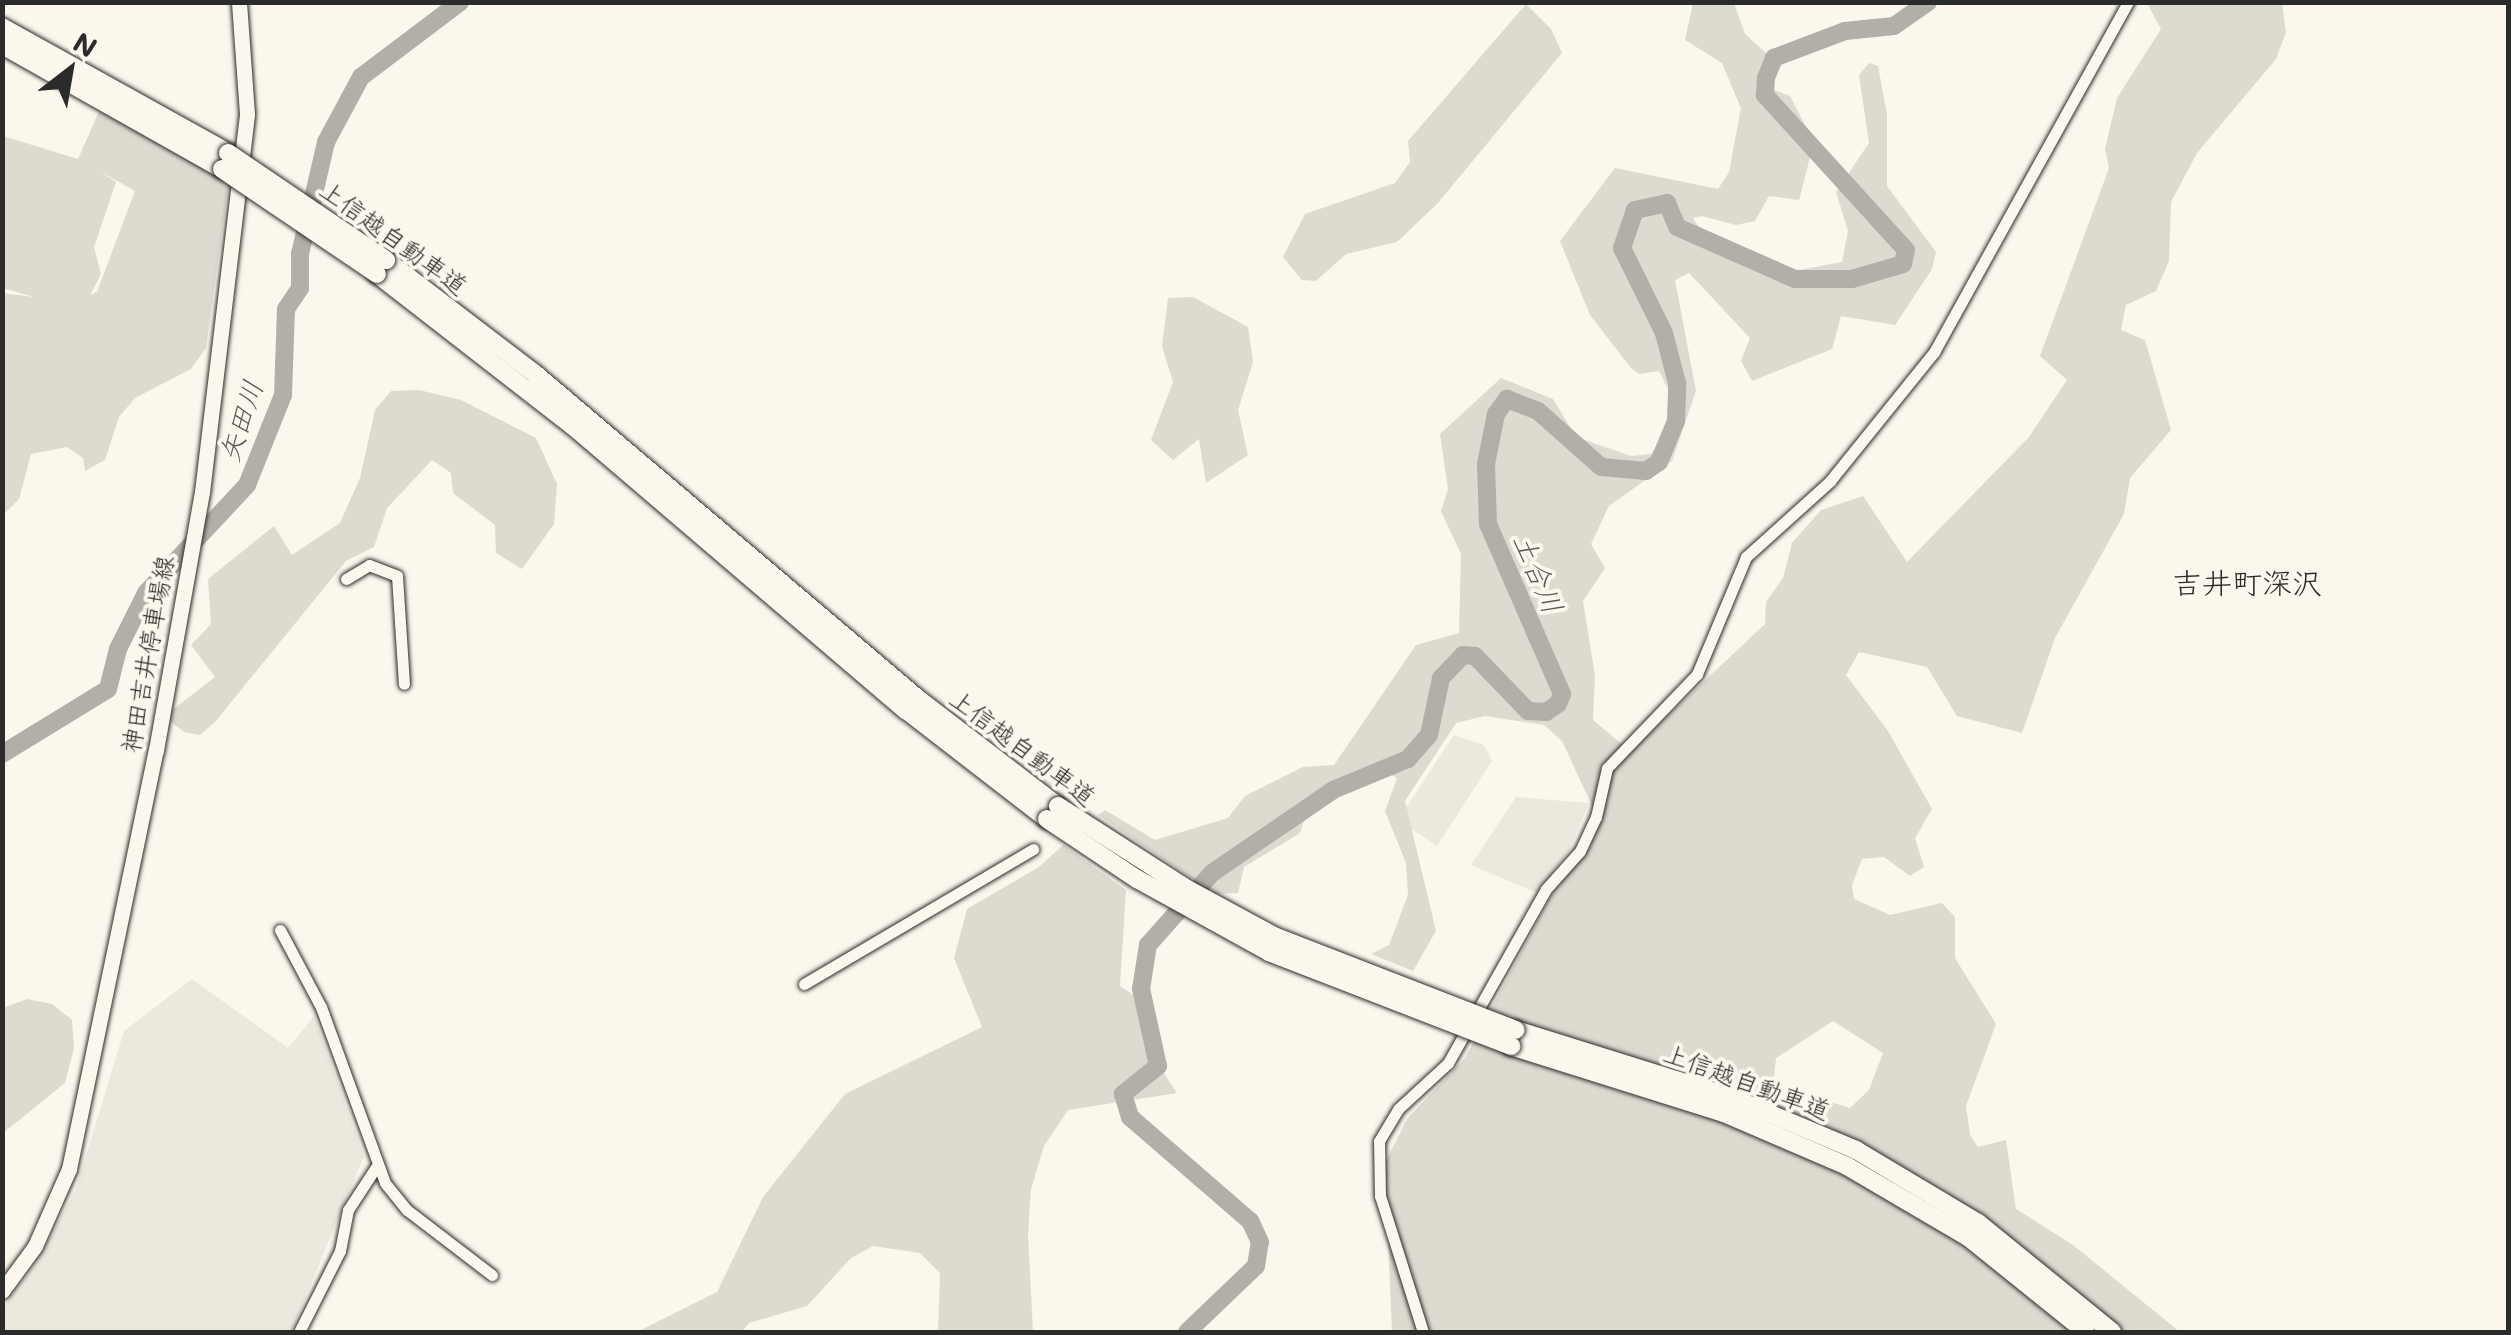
<!DOCTYPE html>
<meta charset="utf-8">
<style>
body{margin:0}
#map{position:relative;width:2511px;height:1335px;overflow:hidden;background:#fbf7ec;font-family:Mali,"Klee One",sans-serif}
div>[style]{position:absolute}
.built>*{inset:0;background:#ebe8de}
.green>*{inset:0;background:#dddad0}
.river>*{height:18px;margin:-9px;padding:0 9px;transform-origin:9px;border-radius:9px;background:#b1afa7}
.roads{filter:drop-shadow(0 0 2px #2b2b2b) drop-shadow(0 0 2px #2b2b2b)}
.minor>*{height:11px;margin:-5.5px;padding:0 5.5px;transform-origin:5.5px;border-radius:5.5px;background:#fbf7ec}
.major>*{height:15px;margin:-7.5px;padding:0 7.5px;transform-origin:7.5px;border-radius:7.5px;background:#fbf7ec}
.highway>*{height:18px;margin:-9px;padding:0 9px;transform-origin:9px;border-radius:9px;background:#fbf7ec}
.bridges{filter:drop-shadow(0 0 2px #2b2b2b) drop-shadow(0 0 2px #2b2b2b)}
.highway-bridge>*{height:18px;margin:-9px;padding:0 9px;transform-origin:9px;border-radius:9px;background:#fbf7ec}
span{translate:-50% -50%;white-space:nowrap;text-align:center;line-height:1.15;-webkit-text-stroke:8px #fbf7ec;paint-order:stroke}
.street-label{font-size:25px;color:#2b2b2b}
.water-label{font-size:28px;color:#5a5956;font-style:italic}
.quarter-label{font-size:30px;color:#2b2b2b}
.frame{position:absolute;inset:0;border:5px solid #2b2b2b;pointer-events:none}
.north{position:absolute;left:20px;top:20px;width:100px;height:100px;-webkit-text-stroke:8px #fbf7ec;paint-order:stroke;rotate:31deg;font-size:28px;font-weight:700;line-height:40px;text-align:center;color:#2b2b2b}
.north::after{content:'';display:block;margin:auto;width:35px;height:45px;background:#2b2b2b;clip-path:polygon(50% 0,100% 100%,50% 72%,0 100%)}
</style>
<div id="map">
<div class="built">
<i style="clip-path:polygon(1454px 735px,1484px 745px,1492px 761px,1437px 846px,1398px 820px)"></i>
<i style="clip-path:polygon(1516px 797px,1589px 803px,1569px 850px,1537px 893px,1471px 865px)"></i>
<i style="clip-path:polygon(192px 979px,288px 1048px,314px 1016px,364px 1156px,291px 1332px,3px 1332px,3px 1307px,36px 1263px,76px 1189px,124px 1031px)"></i>
</div>
<div class="green">
<i style="clip-path:polygon(evenodd,1693px 3px,1734px 3px,1745px 34px,1766px 53px,1774px 90px,1790px 96px,1814px 142px,1799px 200px,1769px 196px,1755px 221px,1736px 225px,1702px 216px,1693px 218px,1698px 226px,1789px 272px,1842px 262px,1848px 231px,1836px 192px,1869px 143px,1859px 75px,1869px 63px,1878px 66px,1887px 114px,1887px 186px,1936px 252px,1932px 269px,1895px 325px,1841px 316px,1832px 349px,1752px 381px,1741px 361px,1750px 338px,1689px 273px,1675px 280px,1696px 391px,1672px 461px,1609px 506px,1591px 544px,1605px 568px,1583px 601px,1595px 676px,1593px 720px,1630px 751px,1765px 624px,1766px 602px,1783px 578px,1792px 543px,1821px 510px,1863px 496px,1907px 562px,2029px 437px,2067px 380px,2040px 356px,2109px 168px,2105px 149px,2117px 98px,2161px 29px,2147px 3px,2282px 3px,2286px 32px,2276px 59px,2197px 153px,2171px 202px,2169px 261px,2156px 291px,2126px 305px,2121px 330px,2145px 340px,2171px 430px,2130px 478px,2124px 514px,2055px 638px,2022px 733px,1957px 716px,1927px 667px,1859px 652px,1846px 675px,1888px 731px,1932px 809px,1915px 838px,1924px 867px,1910px 876px,1884px 857px,1862px 859px,1852px 885px,1854px 899px,1890px 915px,1942px 903px,1955px 917px,1955px 958px,1996px 1024px,1966px 1106px,1970px 1135px,1978px 1147px,2006px 1140px,2016px 1209px,2073px 1245px,2180px 1332px,1392px 1332px,1385px 1163px,1407px 1119px,1465px 1058px,1558px 883px,1600px 823px,1562px 741px,1544px 725px,1485px 716px,1456px 723px,1405px 801px,1436px 931px,1413px 971px,1371px 954px,1389px 945px,1408px 895px,1406px 863px,1385px 811px,1397px 778px,1371px 765px,1313px 793px,1300px 833px,1244px 867px,1238px 893px,1215px 894px,1098px 815px,1105px 810px,1155px 840px,1228px 818px,1245px 796px,1303px 767px,1334px 765px,1416px 645px,1459px 633px,1461px 554px,1441px 511px,1448px 489px,1440px 434px,1501px 378px,1553px 399px,1576px 437px,1631px 456px,1651px 454px,1664px 434px,1672px 397px,1659px 371px,1639px 374px,1631px 368px,1590px 315px,1560px 241px,1615px 168px,1718px 189px,1729px 172px,1741px 108px,1722px 63px,1685px 40px,1693px 3px,1833px 1021px,1883px 1053px,1869px 1090px,1850px 1108px,1821px 1099px,1792px 1110px,1772px 1098px,1776px 1058px,1833px 1021px)"></i>
<i style="clip-path:polygon(1526px 4px,1551px 29px,1562px 53px,1437px 204px,1397px 242px,1346px 254px,1316px 281px,1302px 280px,1283px 257px,1305px 214px,1395px 183px,1410px 162px,1408px 141px)"></i>
<i style="clip-path:polygon(evenodd,100px 109px,229px 180px,206px 348px,191px 369px,135px 398px,119px 417px,105px 460px,85px 471px,83px 458px,67px 447px,31px 454px,19px 499px,4px 514px,2px 293px,34px 297px,3px 288px,3px 136px,78px 159px,100px 109px,100px 171px,135px 191px,97px 292px,90px 295px,101px 274px,94px 247px,116px 182px,100px 171px)"></i>
<i style="clip-path:polygon(1193px 297px,1248px 327px,1253px 362px,1238px 410px,1248px 455px,1206px 483px,1199px 439px,1173px 460px,1151px 440px,1173px 382px,1162px 347px,1168px 298px)"></i>
<i style="clip-path:polygon(419px 390px,461px 400px,536px 438px,557px 484px,554px 524px,522px 569px,496px 553px,495px 525px,453px 493px,451px 473px,432px 460px,387px 508px,374px 547px,346px 561px,215px 722px,200px 735px,184px 732px,169px 720px,171px 711px,215px 677px,191px 645px,211px 624px,208px 579px,274px 526px,292px 555px,340px 523px,360px 478px,375px 410px,391px 391px)"></i>
<i style="clip-path:polygon(1063px 845px,1126px 890px,1120px 986px,1139px 999px,1143px 1042px,1177px 1093px,1068px 1110px,1044px 1146px,1031px 1189px,1028px 1235px,1033px 1332px,938px 1332px,940px 1273px,920px 1253px,873px 1246px,851px 1258px,807px 1306px,749px 1323px,742px 1332px,637px 1332px,717px 1292px,763px 1197px,845px 1094px,982px 1027px,954px 958px,967px 909px,1039px 867px)"></i>
<i style="clip-path:polygon(27px 999px,52px 1004px,72px 1020px,74px 1048px,65px 1083px,3px 1133px,3px 1008px)"></i>
</div>
<div class="river">
<i style="left:2px;top:754px;width:124px;rotate:-31.5deg"></i>
<i style="left:108px;top:689px;width:41px;rotate:-76deg"></i>
<i style="left:118px;top:649px;width:63px;rotate:-63.4deg"></i>
<i style="left:146px;top:593px;width:148px;rotate:-46.9deg"></i>
<i style="left:247px;top:485px;width:97px;rotate:-68.2deg"></i>
<i style="left:283px;top:395px;width:86px;rotate:-88deg"></i>
<i style="left:286px;top:309px;width:25px;rotate:-56deg"></i>
<i style="left:300px;top:288px;width:34px;rotate:-90deg"></i>
<i style="left:300px;top:254px;width:115px;rotate:-76.9deg"></i>
<i style="left:326px;top:142px;width:74px;rotate:-61.7deg"></i>
<i style="left:361px;top:77px;width:124px;rotate:-37.1deg"></i>
<i style="left:1187px;top:1332px;width:95px;rotate:-43.7deg"></i>
<i style="left:1256px;top:1266px;width:24px;rotate:-81deg"></i>
<i style="left:1260px;top:1242px;width:23px;rotate:-115deg"></i>
<i style="left:1250px;top:1221px;width:159px;rotate:-139.1deg"></i>
<i style="left:1130px;top:1117px;width:24px;rotate:-107deg"></i>
<i style="left:1123px;top:1094px;width:45px;rotate:-38.7deg"></i>
<i style="left:1158px;top:1066px;width:79px;rotate:-102.4deg"></i>
<i style="left:1141px;top:989px;width:45px;rotate:-81deg"></i>
<i style="left:1148px;top:945px;width:96px;rotate:-48.4deg"></i>
<i style="left:1212px;top:873px;width:147px;rotate:-34.4deg"></i>
<i style="left:1333px;top:790px;width:81px;rotate:-22.5deg"></i>
<i style="left:1408px;top:759px;width:32px;rotate:-49deg"></i>
<i style="left:1429px;top:735px;width:58px;rotate:-78.1deg"></i>
<i style="left:1441px;top:678px;width:32px;rotate:-46deg"></i>
<i style="left:1463px;top:655px;width:12px;rotate:5deg"></i>
<i style="left:1475px;top:656px;width:76px;rotate:46.1deg"></i>
<i style="left:1528px;top:711px;width:18px;rotate:3deg"></i>
<i style="left:1546px;top:712px;width:14px;rotate:-34deg"></i>
<i style="left:1558px;top:704px;width:11px;rotate:-68deg"></i>
<i style="left:1562px;top:694px;width:185px;rotate:-113.5deg"></i>
<i style="left:1488px;top:524px;width:60px;rotate:-91.9deg"></i>
<i style="left:1486px;top:464px;width:51px;rotate:-78.7deg"></i>
<i style="left:1496px;top:414px;width:19px;rotate:-54deg"></i>
<i style="left:1507px;top:399px;width:33px;rotate:21deg"></i>
<i style="left:1538px;top:411px;width:84px;rotate:41.6deg"></i>
<i style="left:1601px;top:467px;width:45px;rotate:5.1deg"></i>
<i style="left:1646px;top:471px;width:16px;rotate:-35deg"></i>
<i style="left:1659px;top:462px;width:44px;rotate:-67.5deg"></i>
<i style="left:1676px;top:421px;width:38px;rotate:-88deg"></i>
<i style="left:1677px;top:383px;width:52px;rotate:-104.6deg"></i>
<i style="left:1664px;top:333px;width:95px;rotate:-116.3deg"></i>
<i style="left:1622px;top:248px;width:40px;rotate:-71.1deg"></i>
<i style="left:1635px;top:210px;width:33px;rotate:-12deg"></i>
<i style="left:1667px;top:203px;width:26px;rotate:67deg"></i>
<i style="left:1677px;top:227px;width:129px;rotate:23.8deg"></i>
<i style="left:1795px;top:279px;width:57px"></i>
<i style="left:1852px;top:279px;width:53px;rotate:-16.4deg"></i>
<i style="left:1903px;top:264px;width:14px;rotate:-78deg"></i>
<i style="left:1906px;top:250px;width:210px;rotate:-132.3deg"></i>
<i style="left:1765px;top:95px;width:17px;rotate:-87deg"></i>
<i style="left:1766px;top:78px;width:22px;rotate:-68deg"></i>
<i style="left:1774px;top:58px;width:76px;rotate:-20.8deg"></i>
<i style="left:1845px;top:31px;width:49px;rotate:-5.8deg"></i>
<i style="left:1894px;top:26px;width:42px;rotate:-35.2deg"></i>
</div>
<div class="roads">
<div class="minor">
<i style="left:346px;top:579px;width:27px;rotate:-31deg"></i>
<i style="left:369px;top:565px;width:30px;rotate:21deg"></i>
<i style="left:397px;top:576px;width:108px;rotate:86.3deg"></i>
<i style="left:280px;top:930px;width:87px;rotate:62deg"></i>
<i style="left:321px;top:1007px;width:187px;rotate:70deg"></i>
<i style="left:385px;top:1183px;width:35px;rotate:51deg"></i>
<i style="left:407px;top:1210px;width:107px;rotate:37.4deg"></i>
<i style="left:804px;top:984px;width:266px;rotate:-30.5deg"></i>
<i style="left:299px;top:1332px;width:91px;rotate:-63.2deg"></i>
<i style="left:340px;top:1251px;width:42px;rotate:-79deg"></i>
<i style="left:348px;top:1210px;width:51px;rotate:-56.9deg"></i>
<i style="left:1423px;top:1332px;width:143px;rotate:-107.5deg"></i>
<i style="left:1380px;top:1196px;width:55px;rotate:-91deg"></i>
<i style="left:1379px;top:1141px;width:37px;rotate:-59deg"></i>
<i style="left:1398px;top:1109px;width:68px;rotate:-42.6deg"></i>
<i style="left:1448px;top:1063px;width:200px;rotate:-60.6deg"></i>
<i style="left:1546px;top:889px;width:51px;rotate:-48.2deg"></i>
<i style="left:1580px;top:851px;width:38px;rotate:-65deg"></i>
<i style="left:1596px;top:817px;width:50px;rotate:-77.3deg"></i>
<i style="left:1607px;top:768px;width:130px;rotate:-46.2deg"></i>
<i style="left:1697px;top:674px;width:127px;rotate:-67.3deg"></i>
<i style="left:1746px;top:557px;width:113px;rotate:-42.1deg"></i>
<i style="left:1830px;top:481px;width:166px;rotate:-51.1deg"></i>
<i style="left:1934px;top:352px;width:400px;rotate:-61deg"></i>
</div>
<div class="major">
<i style="left:2px;top:1291px;width:56px;rotate:-53.7deg"></i>
<i style="left:35px;top:1246px;width:84px;rotate:-66.2deg"></i>
<i style="left:69px;top:1169px;width:428px;rotate:-78.3deg"></i>
<i style="left:156px;top:750px;width:262px;rotate:-79.9deg"></i>
<i style="left:202px;top:492px;width:381px;rotate:-83.2deg"></i>
<i style="left:247px;top:114px;width:112px;rotate:-94.1deg"></i>
</div>
<div class="highway">
<i style="left:2px;top:27px;width:259px;rotate:29.1deg"></i>
<i style="left:2px;top:45px;width:253px;rotate:29.4deg"></i>
<i style="left:386px;top:260px;width:186px;rotate:37.4deg"></i>
<i style="left:534px;top:373px;width:502px;rotate:40.32deg"></i>
<i style="left:917px;top:698px;width:178px;rotate:37.5deg"></i>
<i style="left:377px;top:274px;width:248px;rotate:37.8deg"></i>
<i style="left:573px;top:426px;width:438px;rotate:40.5deg"></i>
<i style="left:906px;top:710px;width:178px;rotate:37.7deg"></i>
<i style="left:1516px;top:1030px;width:224px;rotate:17.4deg"></i>
<i style="left:1730px;top:1097px;width:137px;rotate:22.8deg"></i>
<i style="left:1856px;top:1150px;width:142px;rotate:30.9deg"></i>
<i style="left:1978px;top:1223px;width:173px;rotate:39.1deg"></i>
<i style="left:1511px;top:1046px;width:223px;rotate:17.5deg"></i>
<i style="left:1724px;top:1113px;width:134px;rotate:23.3deg"></i>
<i style="left:1847px;top:1166px;width:140px;rotate:30.4deg"></i>
<i style="left:1968px;top:1237px;width:151px;rotate:38.8deg"></i>
</div>
</div>
<div class="bridges">
<div class="highway-bridge">
<i style="left:228px;top:153px;width:191px;rotate:34.1deg"></i>
<i style="left:222px;top:169px;width:187px;rotate:34.1deg"></i>
<i style="left:1058px;top:806px;width:156px;rotate:32.7deg"></i>
<i style="left:1189px;top:890px;width:99px;rotate:28.4deg"></i>
<i style="left:1276px;top:937px;width:257px;rotate:21.2deg"></i>
<i style="left:1047px;top:819px;width:108px;rotate:33.7deg"></i>
<i style="left:1137px;top:879px;width:151px;rotate:28.9deg"></i>
<i style="left:1269px;top:952px;width:260px;rotate:21.2deg"></i>
</div>
</div>
<div class="street-label">
<span style="left:394px;top:237px;rotate:36deg">上信越自動車道</span>
<span style="left:147px;top:654px;rotate:-80deg">神田吉井停車場線</span>
<span style="left:1023px;top:747px;rotate:37deg">上信越自動車道</span>
<span style="left:1747px;top:1081px;rotate:20deg">上信越自動車道</span>
</div>
<div class="water-label">
<span style="left:240px;top:421px;rotate:-72deg">矢田川</span>
<span style="left:1539px;top:573px;rotate:67deg">土合川</span>
</div>
<div class="quarter-label">
<span style="left:2247px;top:582px">吉井町深沢</span>
</div>
<div class="frame"></div>
<div class="north">N</div>
</div>
